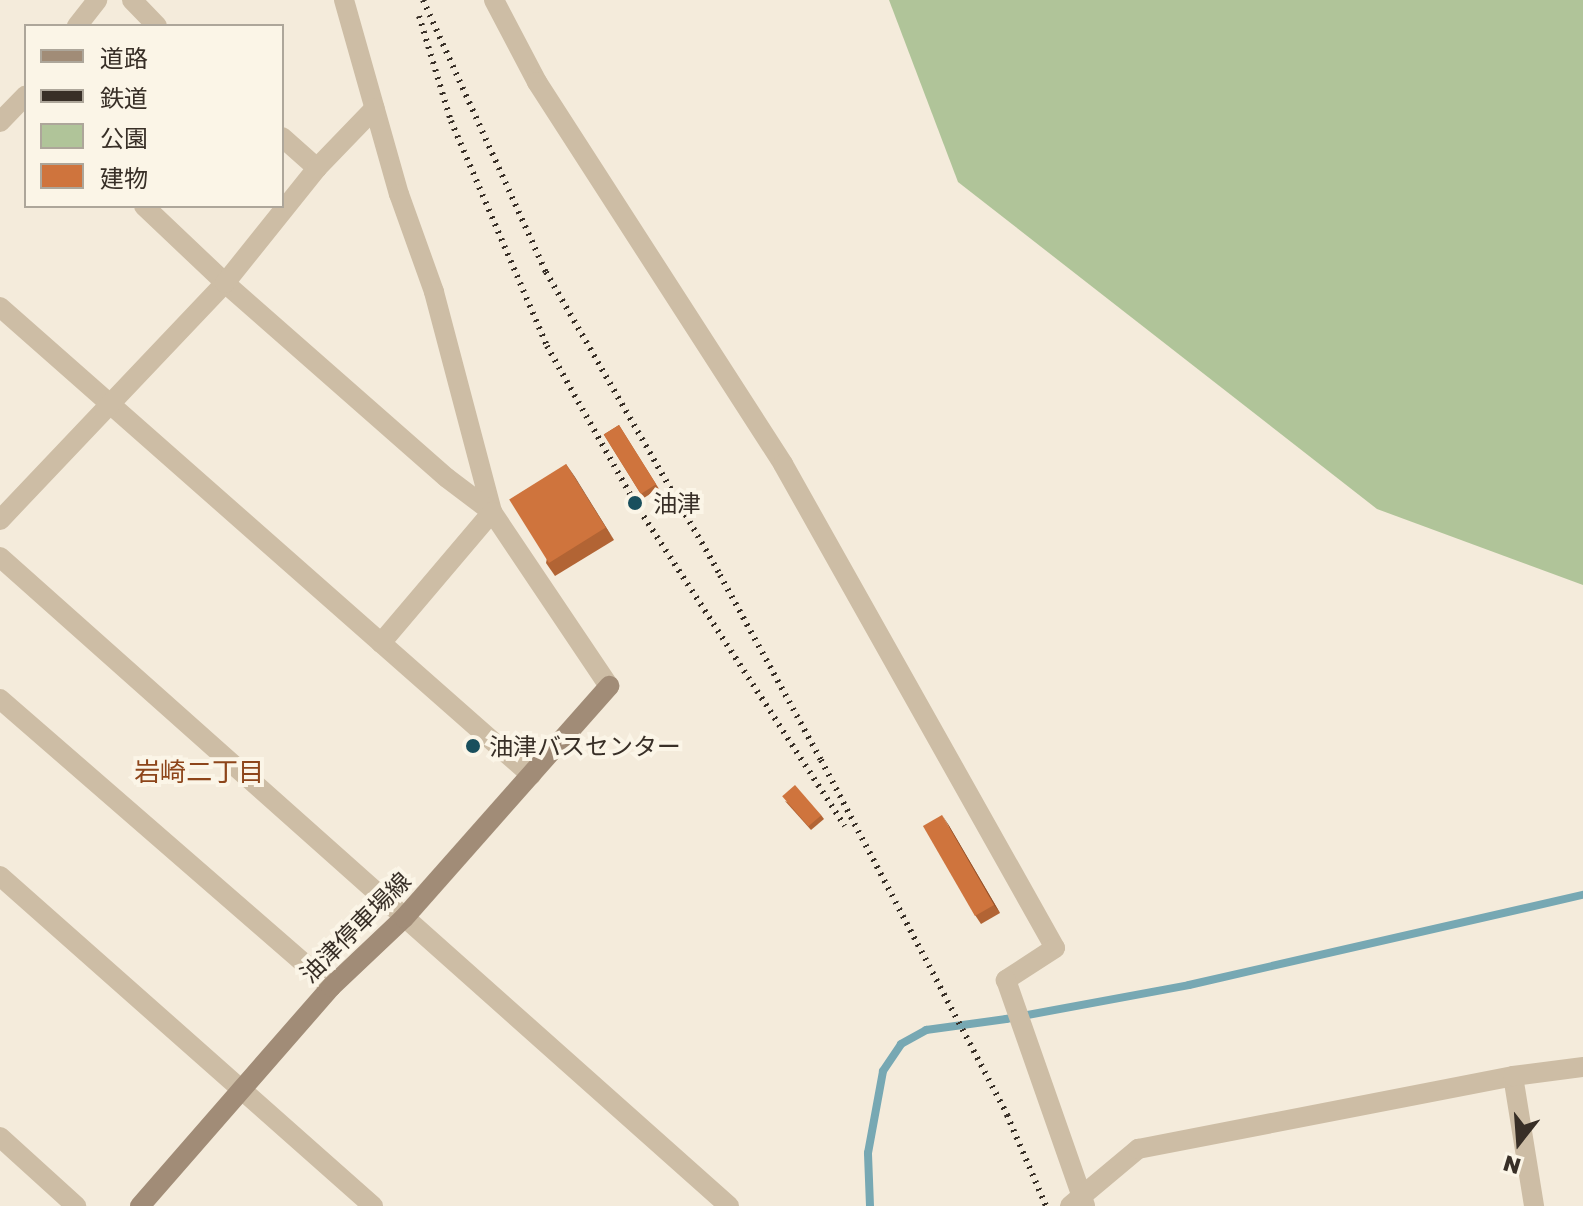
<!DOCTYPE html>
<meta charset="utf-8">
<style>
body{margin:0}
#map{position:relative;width:1583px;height:1206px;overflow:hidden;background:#f4ebdb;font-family:"Golos Text","Noto Sans JP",sans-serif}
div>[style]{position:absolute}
.green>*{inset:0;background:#b0c499}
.stream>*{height:8px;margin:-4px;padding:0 4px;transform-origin:4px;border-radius:4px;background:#77a8b3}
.street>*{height:20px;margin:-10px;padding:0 10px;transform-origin:10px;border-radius:10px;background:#cdbda5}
.secondary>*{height:20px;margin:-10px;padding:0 10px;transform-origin:10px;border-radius:10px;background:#a18c77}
.rail>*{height:6px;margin-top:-3px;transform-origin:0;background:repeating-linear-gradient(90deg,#382f27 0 2px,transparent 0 8px)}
.wall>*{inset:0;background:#b26434;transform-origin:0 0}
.shaded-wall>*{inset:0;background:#91512b}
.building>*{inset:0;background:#cf743d;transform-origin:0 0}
.dots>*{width:22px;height:22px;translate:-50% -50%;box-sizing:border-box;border:4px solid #fbf5e7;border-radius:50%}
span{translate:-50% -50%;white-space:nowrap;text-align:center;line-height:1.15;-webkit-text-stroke:8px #fbf5e7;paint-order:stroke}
.poi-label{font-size:24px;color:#382f27}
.left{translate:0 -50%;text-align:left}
.street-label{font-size:24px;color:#382f27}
.neighbourhood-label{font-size:26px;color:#8d451a}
.legend{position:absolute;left:24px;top:24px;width:260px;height:184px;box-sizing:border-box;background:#fbf5e7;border:2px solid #ada69a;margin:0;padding:10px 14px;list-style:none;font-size:24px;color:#382f27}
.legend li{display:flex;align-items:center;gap:16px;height:40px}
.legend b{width:40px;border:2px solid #ada69a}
.north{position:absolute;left:1479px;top:1102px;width:80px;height:80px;-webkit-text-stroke:6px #fbf5e7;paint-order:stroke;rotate:197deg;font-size:22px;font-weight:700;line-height:32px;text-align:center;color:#382f27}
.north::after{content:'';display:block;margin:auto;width:28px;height:36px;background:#382f27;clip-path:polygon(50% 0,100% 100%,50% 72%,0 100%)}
</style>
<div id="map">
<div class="green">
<i style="clip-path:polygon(889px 0,1583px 0,1583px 585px,1377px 509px,958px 182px)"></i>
</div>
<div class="stream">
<i style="left:870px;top:1206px;width:53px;rotate:-92.2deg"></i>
<i style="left:868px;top:1153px;width:83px;rotate:-79.6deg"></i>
<i style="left:883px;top:1071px;width:32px;rotate:-56deg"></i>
<i style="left:901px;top:1044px;width:29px;rotate:-29deg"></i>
<i style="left:926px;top:1030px;width:81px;rotate:-7.8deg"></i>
<i style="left:1006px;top:1019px;width:186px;rotate:-10.5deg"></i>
<i style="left:1189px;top:985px;width:404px;rotate:-12.9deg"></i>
</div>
<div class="street">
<i style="left:132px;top:0;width:36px;rotate:46deg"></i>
<i style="left:344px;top:0;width:202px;rotate:74.2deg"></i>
<i style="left:399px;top:194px;width:104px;rotate:70.3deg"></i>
<i style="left:434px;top:292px;width:228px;rotate:75.2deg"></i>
<i style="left:494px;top:0;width:93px;rotate:62.3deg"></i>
<i style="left:537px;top:82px;width:454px;rotate:57.2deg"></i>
<i style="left:783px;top:464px;width:555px;rotate:60.66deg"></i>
<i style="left:1055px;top:948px;width:59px;rotate:146.9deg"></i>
<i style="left:1006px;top:980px;width:239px;rotate:70.7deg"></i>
<i style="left:77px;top:26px;width:33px;rotate:-52deg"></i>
<i style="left:0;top:122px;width:37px;rotate:-46deg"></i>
<i style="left:282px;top:137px;width:47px;rotate:41.5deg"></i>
<i style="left:144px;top:206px;width:112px;rotate:43.5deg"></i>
<i style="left:225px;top:283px;width:295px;rotate:41.3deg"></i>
<i style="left:447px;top:478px;width:56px;rotate:37.1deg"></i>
<i style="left:492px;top:512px;width:210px;rotate:56.1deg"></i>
<i style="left:0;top:307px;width:708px;rotate:41.39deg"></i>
<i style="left:0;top:520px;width:327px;rotate:-46.5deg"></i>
<i style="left:225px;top:283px;width:147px;rotate:-51.3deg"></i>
<i style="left:317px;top:168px;width:83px;rotate:-46deg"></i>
<i style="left:0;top:557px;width:976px;rotate:41.68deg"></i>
<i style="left:381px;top:643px;width:172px;rotate:-49.7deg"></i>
<i style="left:0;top:699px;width:439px;rotate:41deg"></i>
<i style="left:0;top:876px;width:498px;rotate:41.5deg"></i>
<i style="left:1513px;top:1076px;width:132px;rotate:80.8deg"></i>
<i style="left:0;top:1137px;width:103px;rotate:42.2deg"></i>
<i style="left:1070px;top:1206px;width:89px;rotate:-40deg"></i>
<i style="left:1138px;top:1149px;width:382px;rotate:-11deg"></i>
<i style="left:1513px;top:1076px;width:71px;rotate:-7.3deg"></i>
</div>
<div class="secondary">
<i style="left:140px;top:1206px;width:291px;rotate:-48.9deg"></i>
<i style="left:331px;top:987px;width:100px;rotate:-43.4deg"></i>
<i style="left:404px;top:918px;width:310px;rotate:-48.5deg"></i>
</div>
<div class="rail">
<i style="left:423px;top:0;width:299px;rotate:65.7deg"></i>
<i style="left:546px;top:272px;width:349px;rotate:60.1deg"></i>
<i style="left:720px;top:575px;width:211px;rotate:61.4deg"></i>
<i style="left:821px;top:760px;width:401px;rotate:62.3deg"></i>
<i style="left:1007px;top:1115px;width:99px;rotate:66.8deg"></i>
<i style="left:419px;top:16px;width:110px;rotate:73.1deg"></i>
<i style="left:451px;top:121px;width:245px;rotate:66.9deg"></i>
<i style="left:547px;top:346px;width:180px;rotate:60.7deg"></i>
<i style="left:635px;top:503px;width:385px;rotate:57deg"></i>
</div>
<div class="wall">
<i style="left:619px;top:425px;width:75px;height:18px;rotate:58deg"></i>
<i style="clip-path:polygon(566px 464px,614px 540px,555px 576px,546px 563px)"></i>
<i style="clip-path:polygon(785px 801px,821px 815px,824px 819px,811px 830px)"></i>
<i style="clip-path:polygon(948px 824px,1000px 913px,981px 924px,975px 915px)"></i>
</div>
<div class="shaded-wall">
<i style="clip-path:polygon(566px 464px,575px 477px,614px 540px,606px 528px)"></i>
<i style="clip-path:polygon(942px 815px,948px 824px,1000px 913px,994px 905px)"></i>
</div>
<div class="building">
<i style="left:619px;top:425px;width:70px;height:18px;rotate:58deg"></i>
<i style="left:566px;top:464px;width:75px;height:67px;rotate:58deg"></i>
<i style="left:795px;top:785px;width:40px;height:17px;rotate:49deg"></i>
<i style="left:942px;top:815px;width:104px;height:22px;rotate:60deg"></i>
</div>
<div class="dots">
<i style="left:635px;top:503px;background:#194f5d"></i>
<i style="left:473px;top:746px;background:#194f5d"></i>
</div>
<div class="poi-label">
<span class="left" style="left:653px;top:503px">油津</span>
<span class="left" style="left:489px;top:746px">油津バスセンター</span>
</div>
<div class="street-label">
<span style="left:355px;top:927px;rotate:-45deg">油津停車場線</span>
</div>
<div class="neighbourhood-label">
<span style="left:199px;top:772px">岩崎二丁目</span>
</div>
<ul class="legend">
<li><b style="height:10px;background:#a18c77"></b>道路</li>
<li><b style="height:10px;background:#382f27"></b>鉄道</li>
<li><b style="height:22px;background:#b0c499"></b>公園</li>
<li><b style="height:22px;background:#cf743d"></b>建物</li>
</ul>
<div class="north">N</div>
</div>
